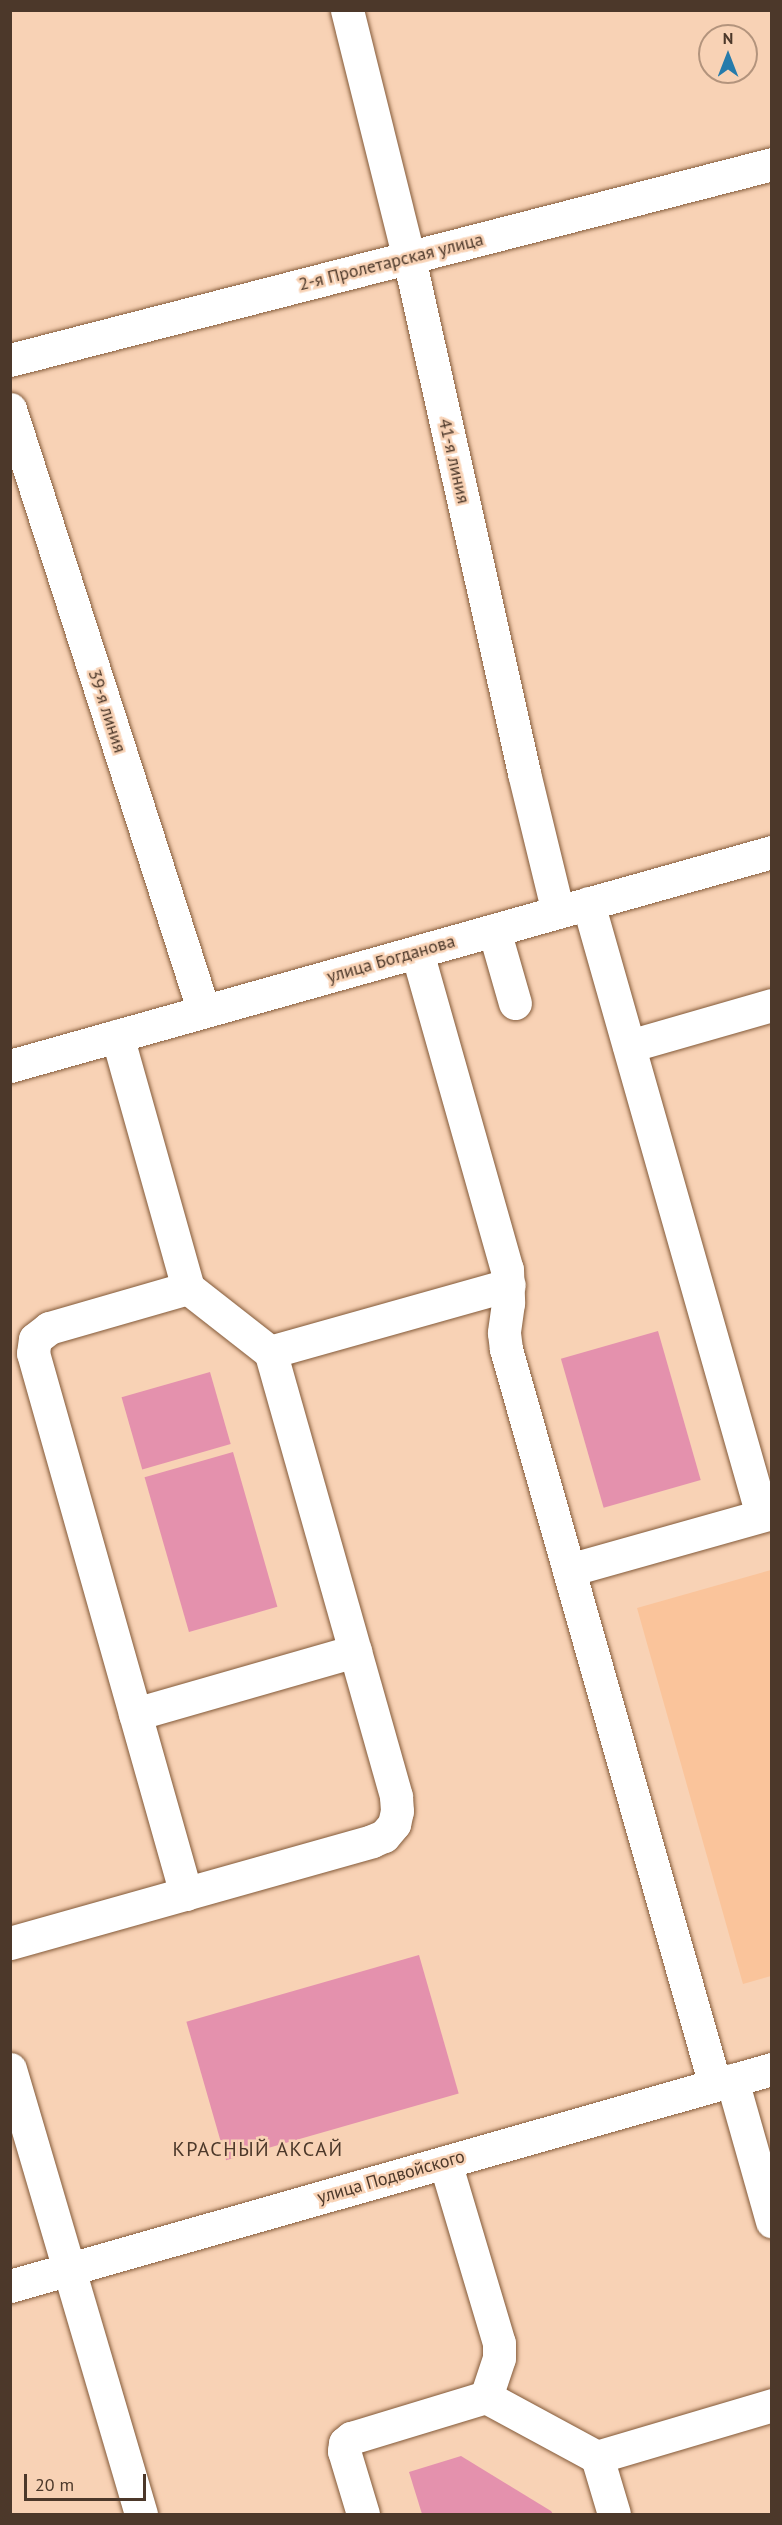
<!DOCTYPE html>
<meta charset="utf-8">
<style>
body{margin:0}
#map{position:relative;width:782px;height:2525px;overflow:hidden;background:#f8d2b5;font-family:"PT Sans",sans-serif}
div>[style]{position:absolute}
.built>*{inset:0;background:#fac49b}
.green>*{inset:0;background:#e491ad;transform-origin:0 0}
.roads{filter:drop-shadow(0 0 2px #835a39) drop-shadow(0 0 2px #835a39)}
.minor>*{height:33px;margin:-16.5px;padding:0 16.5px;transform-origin:16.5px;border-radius:16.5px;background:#fff}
span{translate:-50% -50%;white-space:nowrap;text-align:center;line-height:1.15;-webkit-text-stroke:5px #f8d2b5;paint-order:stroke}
.street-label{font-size:18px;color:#4c382a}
.neighbourhood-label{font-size:20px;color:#4c382a;letter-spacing:1.5px}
.frame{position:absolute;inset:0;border:12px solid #4c382a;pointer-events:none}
.north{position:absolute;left:698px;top:24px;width:60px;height:60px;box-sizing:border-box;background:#f8d2b5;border:2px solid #b3947d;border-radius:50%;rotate:0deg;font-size:16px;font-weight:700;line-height:24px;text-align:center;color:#4c382a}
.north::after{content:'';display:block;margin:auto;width:21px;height:27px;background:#267bab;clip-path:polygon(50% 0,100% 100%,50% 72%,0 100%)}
.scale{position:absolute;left:24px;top:2474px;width:122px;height:27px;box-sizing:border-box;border:3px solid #4c382a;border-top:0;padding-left:8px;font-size:18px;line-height:21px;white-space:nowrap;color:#4c382a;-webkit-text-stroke:4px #f8d2b5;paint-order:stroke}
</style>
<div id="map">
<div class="built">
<i style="clip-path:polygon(771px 1570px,771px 1976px,743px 1984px,637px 1608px)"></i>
</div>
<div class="green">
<i style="left:658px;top:1331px;width:155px;height:101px;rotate:74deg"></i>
<i style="left:210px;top:1372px;width:75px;height:92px;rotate:74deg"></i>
<i style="left:233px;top:1452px;width:161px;height:92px;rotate:74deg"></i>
<i style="left:419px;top:1955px;width:144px;height:242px;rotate:74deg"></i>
<i style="clip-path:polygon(461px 2456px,551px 2511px,553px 2514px,422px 2514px,409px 2472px)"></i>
</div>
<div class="roads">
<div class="minor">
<i style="left:347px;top:10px;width:256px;rotate:76deg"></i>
<i style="left:409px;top:258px;width:528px;rotate:77.41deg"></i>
<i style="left:524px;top:773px;width:143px;rotate:76.3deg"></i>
<i style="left:10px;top:360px;width:787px;rotate:-14.42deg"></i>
<i style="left:10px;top:409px;width:633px;rotate:72.17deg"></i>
<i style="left:588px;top:903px;width:636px;rotate:74.13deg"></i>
<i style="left:494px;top:930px;width:76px;rotate:74deg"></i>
<i style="left:417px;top:952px;width:330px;rotate:74.2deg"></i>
<i style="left:507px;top:1269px;width:34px;rotate:88deg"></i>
<i style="left:508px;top:1303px;width:30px;rotate:98deg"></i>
<i style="left:504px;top:1333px;width:16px;rotate:83deg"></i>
<i style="left:506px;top:1349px;width:765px;rotate:74.15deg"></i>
<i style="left:629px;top:1046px;width:149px;rotate:-16deg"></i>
<i style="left:10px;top:1066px;width:791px;rotate:-15.69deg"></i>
<i style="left:270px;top:1352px;width:248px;rotate:-15.7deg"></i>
<i style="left:569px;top:1570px;width:211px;rotate:-15.7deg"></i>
<i style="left:135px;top:1714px;width:229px;rotate:-16deg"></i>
<i style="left:186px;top:1894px;width:562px;rotate:-105.79deg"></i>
<i style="left:33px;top:1353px;width:14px;rotate:-82deg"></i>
<i style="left:35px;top:1339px;width:18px;rotate:-38deg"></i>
<i style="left:49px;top:1328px;width:145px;rotate:-16.1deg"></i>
<i style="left:10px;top:1943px;width:376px;rotate:-15.7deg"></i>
<i style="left:372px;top:1841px;width:13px;rotate:-23deg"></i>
<i style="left:384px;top:1836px;width:16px;rotate:-50deg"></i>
<i style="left:394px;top:1824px;width:13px;rotate:-77deg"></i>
<i style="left:397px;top:1811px;width:15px;rotate:-94deg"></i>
<i style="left:396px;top:1796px;width:462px;rotate:-105.8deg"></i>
<i style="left:270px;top:1352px;width:104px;rotate:-142deg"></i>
<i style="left:188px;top:1288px;width:262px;rotate:-105.7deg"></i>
<i style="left:10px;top:2069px;width:464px;rotate:73.6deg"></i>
<i style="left:732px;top:2080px;width:147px;rotate:74.2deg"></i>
<i style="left:445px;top:2162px;width:189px;rotate:73.4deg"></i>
<i style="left:499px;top:2343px;width:15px;rotate:90deg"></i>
<i style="left:499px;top:2358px;width:41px;rotate:108.4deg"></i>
<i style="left:10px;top:2286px;width:792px;rotate:-15.9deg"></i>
<i style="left:597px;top:2457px;width:183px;rotate:-16.5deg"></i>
<i style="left:363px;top:2514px;width:66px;rotate:-106.8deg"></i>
<i style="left:344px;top:2451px;width:8px;rotate:-83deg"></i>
<i style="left:345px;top:2443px;width:8px;rotate:-40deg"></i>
<i style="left:351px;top:2438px;width:141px;rotate:-16.9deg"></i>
<i style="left:486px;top:2397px;width:126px;rotate:28.4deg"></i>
<i style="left:597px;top:2457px;width:59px;rotate:73.4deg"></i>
</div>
</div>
<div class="street-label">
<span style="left:391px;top:262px;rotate:-14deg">2-я Пролетарская улица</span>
<span style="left:454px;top:461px;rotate:77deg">41-я линия</span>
<span style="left:107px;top:711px;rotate:72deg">39-я линия</span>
<span style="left:391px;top:959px;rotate:-16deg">улица Богданова</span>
<span style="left:391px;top:2177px;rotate:-16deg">улица Подвойского</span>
</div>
<div class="neighbourhood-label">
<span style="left:258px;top:2149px">КРАСНЫЙ АКСАЙ</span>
</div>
<div class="frame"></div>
<div class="north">N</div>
<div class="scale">20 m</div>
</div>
